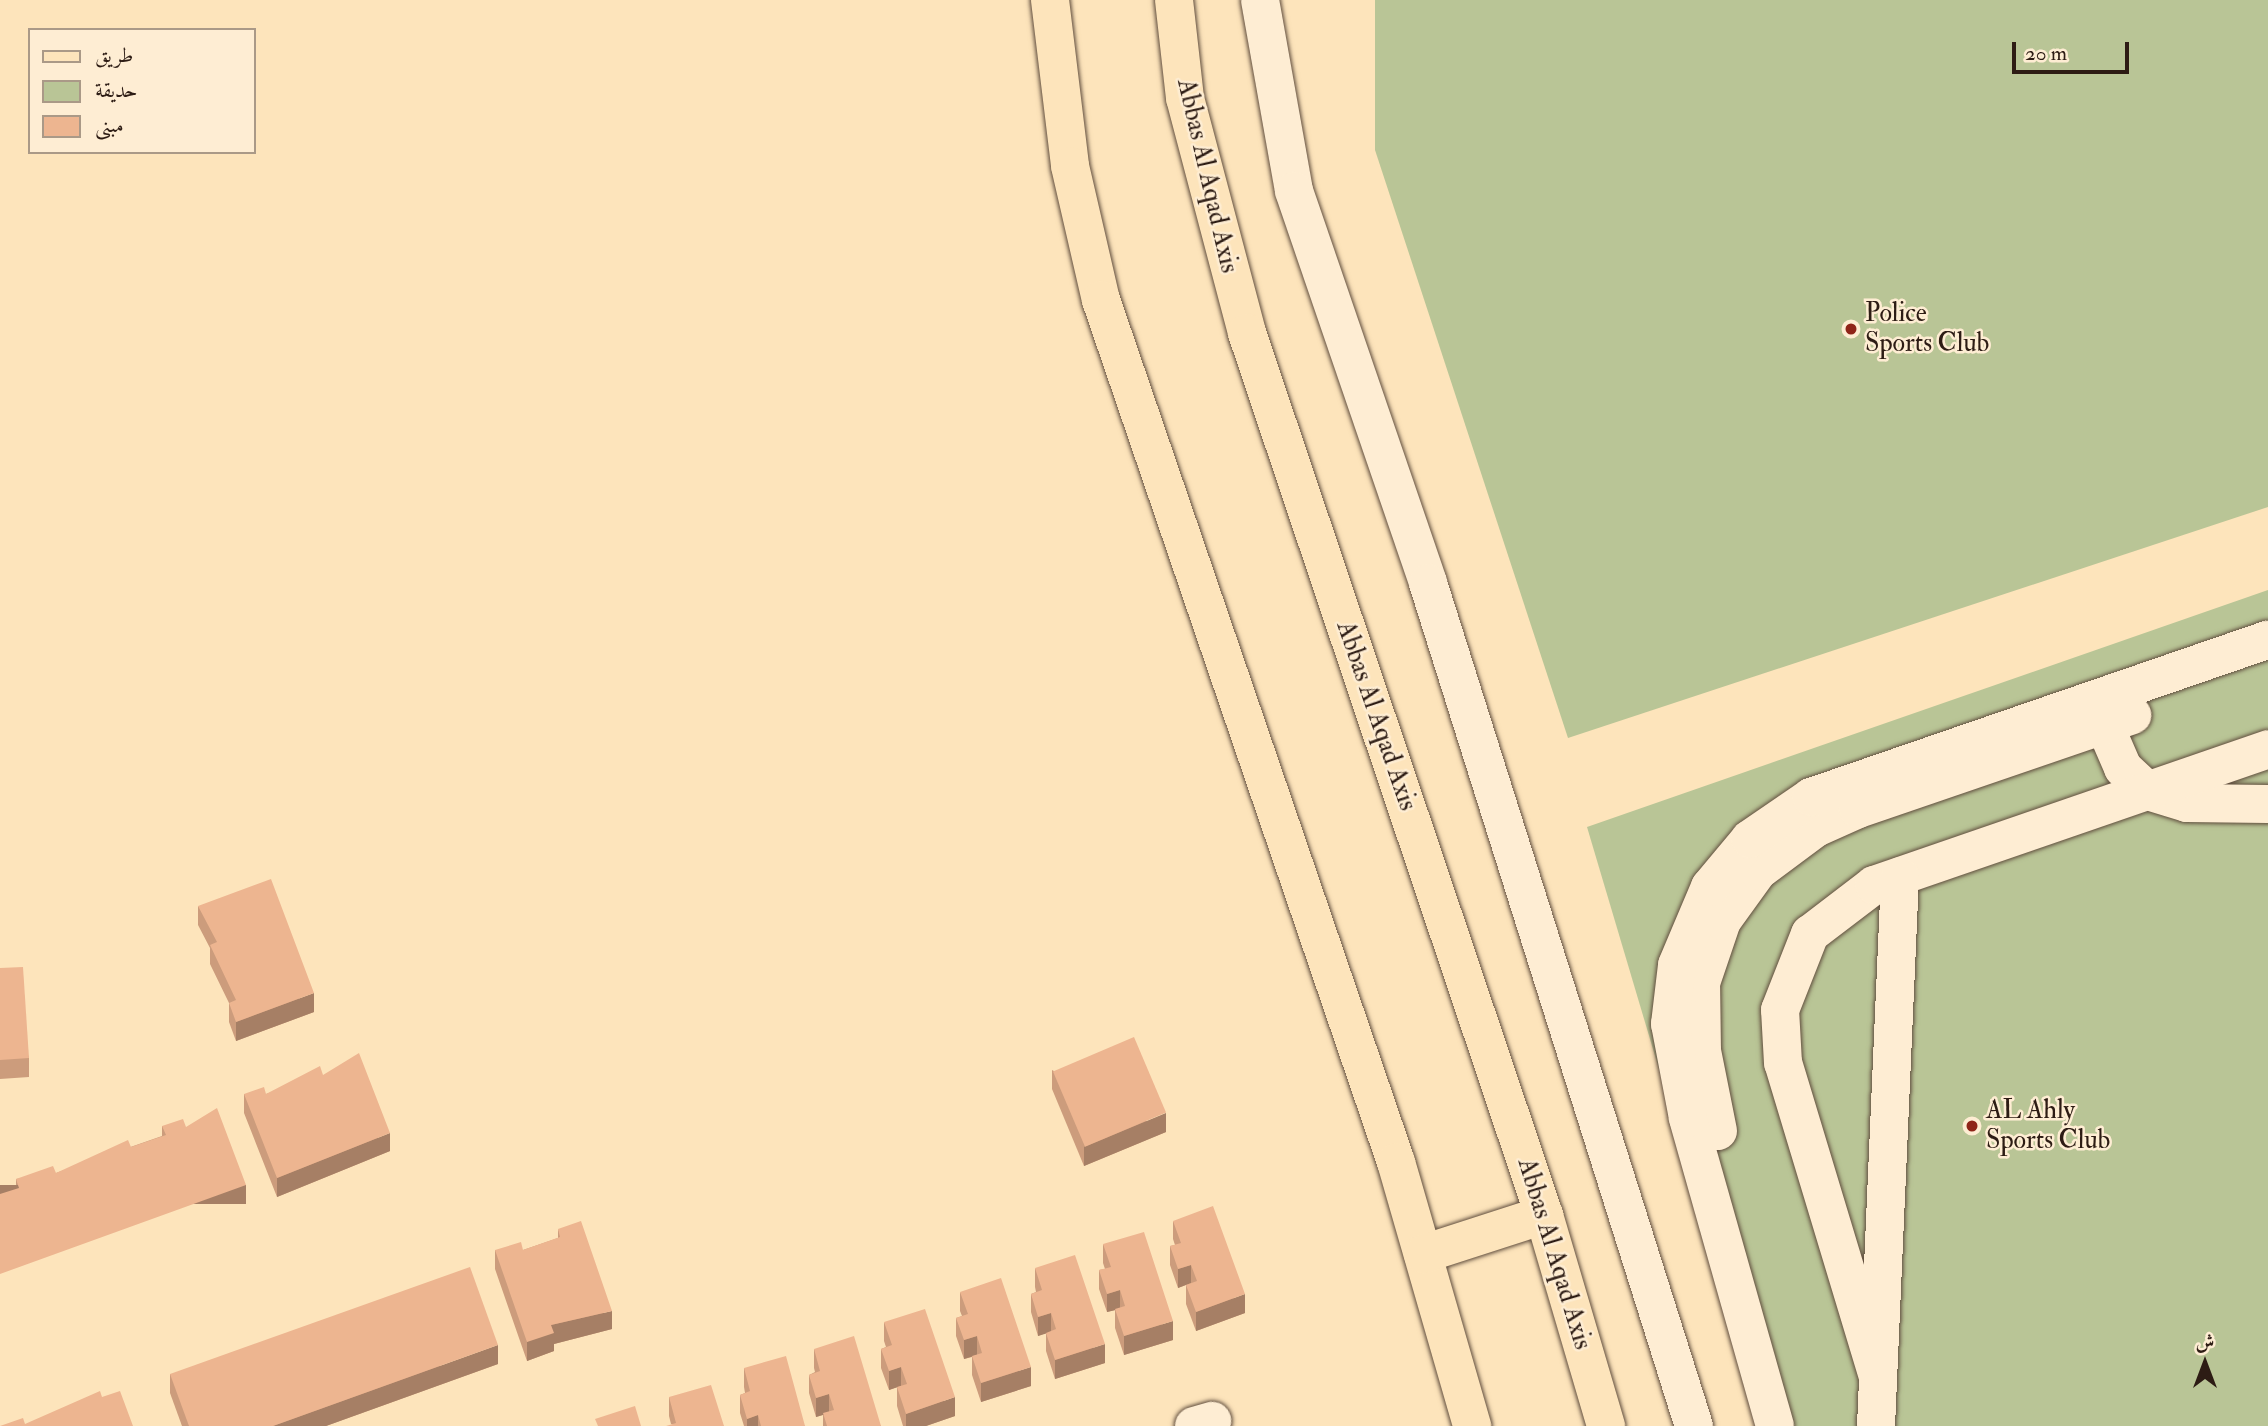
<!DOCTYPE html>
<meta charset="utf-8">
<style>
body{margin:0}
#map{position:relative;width:2268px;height:1426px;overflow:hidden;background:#fde4bb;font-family:"IM FELL Double Pica",Amiri,serif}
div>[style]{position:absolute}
.green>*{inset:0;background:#b9c596}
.roads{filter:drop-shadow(0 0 2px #614e3e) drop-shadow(0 0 2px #614e3e)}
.minor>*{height:38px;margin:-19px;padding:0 19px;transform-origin:19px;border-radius:19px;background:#feedd3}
.major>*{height:38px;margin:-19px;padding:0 19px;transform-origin:19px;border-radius:19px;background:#fde4bb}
.wall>*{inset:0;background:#cc9c7c}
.shaded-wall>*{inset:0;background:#a67f65;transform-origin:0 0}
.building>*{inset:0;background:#edb590;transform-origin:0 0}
.dots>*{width:19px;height:19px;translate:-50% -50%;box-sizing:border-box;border:4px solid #feedd3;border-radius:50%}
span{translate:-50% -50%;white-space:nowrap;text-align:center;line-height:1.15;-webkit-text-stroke:5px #feedd3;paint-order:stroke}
.street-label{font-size:26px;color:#2d1c14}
.poi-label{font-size:26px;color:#2d1c14}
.left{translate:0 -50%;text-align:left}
.legend{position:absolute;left:28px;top:28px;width:228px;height:126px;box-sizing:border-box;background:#feedd3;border:2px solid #aa9987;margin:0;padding:9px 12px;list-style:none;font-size:21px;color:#2d1c14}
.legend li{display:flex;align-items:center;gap:14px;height:35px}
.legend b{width:35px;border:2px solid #aa9987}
.north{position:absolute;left:2170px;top:1328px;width:70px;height:70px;-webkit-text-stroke:5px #feedd3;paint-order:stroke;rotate:0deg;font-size:19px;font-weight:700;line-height:28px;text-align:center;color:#2d1c14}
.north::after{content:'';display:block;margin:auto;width:24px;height:32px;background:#2d1c14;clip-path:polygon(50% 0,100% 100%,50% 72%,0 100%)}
.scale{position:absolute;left:2012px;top:42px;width:117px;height:32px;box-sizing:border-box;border:4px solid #2d1c14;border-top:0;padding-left:9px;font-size:21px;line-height:24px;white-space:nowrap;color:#2d1c14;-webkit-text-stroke:5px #feedd3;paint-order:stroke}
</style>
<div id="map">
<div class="green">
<i style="clip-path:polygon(1375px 0,2268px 0,2268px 507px,1568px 738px,1375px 150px)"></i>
<i style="clip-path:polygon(2268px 590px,2268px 1426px,1765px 1426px,1587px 827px)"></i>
</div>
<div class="roads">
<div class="minor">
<i style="left:1260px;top:0;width:194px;rotate:79.9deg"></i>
<i style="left:1294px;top:191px;width:414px;rotate:71.1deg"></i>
<i style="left:1428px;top:583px;width:884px;rotate:72.49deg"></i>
<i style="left:2104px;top:724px;width:48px;rotate:66.6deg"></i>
<i style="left:2123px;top:768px;width:34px;rotate:43deg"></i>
<i style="left:2148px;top:791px;width:41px;rotate:17.1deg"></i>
<i style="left:2187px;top:803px;width:81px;rotate:0.7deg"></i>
<i style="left:1718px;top:1131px;width:82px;rotate:-101.3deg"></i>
<i style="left:1702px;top:1051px;width:68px;rotate:-90.8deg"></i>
<i style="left:1701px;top:983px;width:65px;rotate:-71.3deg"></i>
<i style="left:1722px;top:921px;width:62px;rotate:-54.2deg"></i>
<i style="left:1758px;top:871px;width:72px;rotate:-36.6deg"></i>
<i style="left:1816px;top:828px;width:46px;rotate:-24.3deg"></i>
<i style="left:1858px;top:809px;width:290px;rotate:-18.9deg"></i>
<i style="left:1878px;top:1377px;width:328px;rotate:-106.8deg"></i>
<i style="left:1783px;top:1063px;width:53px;rotate:-93.2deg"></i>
<i style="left:1780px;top:1010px;width:82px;rotate:-68.5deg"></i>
<i style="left:1810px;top:934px;width:81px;rotate:-37.4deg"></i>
<i style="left:1874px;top:885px;width:417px;rotate:-19deg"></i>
<i style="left:1194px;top:1426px;width:19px;rotate:-16deg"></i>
<i style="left:1775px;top:1426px;width:320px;rotate:-105.8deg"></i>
<i style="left:1688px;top:1118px;width:96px;rotate:-100.8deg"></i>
<i style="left:1670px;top:1024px;width:59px;rotate:-83.2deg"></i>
<i style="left:1677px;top:965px;width:85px;rotate:-67.1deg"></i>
<i style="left:1710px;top:887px;width:62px;rotate:-50.2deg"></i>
<i style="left:1750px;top:839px;width:74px;rotate:-34.5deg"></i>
<i style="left:1811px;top:797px;width:483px;rotate:-19deg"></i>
<i style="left:1876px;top:1426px;width:550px;rotate:-87.5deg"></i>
</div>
<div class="major">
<i style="left:1050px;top:0;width:167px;rotate:83.1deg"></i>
<i style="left:1070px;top:166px;width:138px;rotate:77deg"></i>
<i style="left:1101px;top:300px;width:911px;rotate:71.11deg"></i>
<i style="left:1396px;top:1162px;width:275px;rotate:73.9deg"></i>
<i style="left:1174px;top:0;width:99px;rotate:83.6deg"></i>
<i style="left:1185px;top:98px;width:243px;rotate:75.2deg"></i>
<i style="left:1247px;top:333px;width:931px;rotate:71.39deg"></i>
<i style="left:1544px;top:1215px;width:220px;rotate:73.6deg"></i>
<i style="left:1423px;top:1254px;width:127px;rotate:-17.9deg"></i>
</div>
</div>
<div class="wall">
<i style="clip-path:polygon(198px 906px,314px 1012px,236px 1041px,229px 1022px,229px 1003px,210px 964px,210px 948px,198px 925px)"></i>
<i style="clip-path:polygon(0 968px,29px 1058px,29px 1077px,0 1079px)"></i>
<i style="clip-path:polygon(1052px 1070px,1166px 1132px,1084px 1166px,1052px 1089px)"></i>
<i style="clip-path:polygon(323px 1075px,390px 1151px,277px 1197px,244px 1113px,244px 1094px,266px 1094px)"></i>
<i style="clip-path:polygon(162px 1126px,186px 1127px,246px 1204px,16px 1189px,16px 1179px,56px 1173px,162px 1136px)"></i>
<i style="clip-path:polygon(1173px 1221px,1245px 1313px,1196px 1331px,1186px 1304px,1186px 1285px,1191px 1283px,1178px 1288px,1170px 1265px,1170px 1246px,1175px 1245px,1173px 1239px)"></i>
<i style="clip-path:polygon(558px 1229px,612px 1329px,554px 1344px,554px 1351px,527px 1361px,495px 1269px,495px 1250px,523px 1250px,558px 1238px)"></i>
<i style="clip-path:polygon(1103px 1244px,1173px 1340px,1124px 1355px,1115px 1328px,1115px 1310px,1107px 1312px,1099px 1289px,1099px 1270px,1105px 1269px,1103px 1263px)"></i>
<i style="clip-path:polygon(1035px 1268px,1105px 1363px,1055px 1379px,1046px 1351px,1046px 1333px,1038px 1336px,1031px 1312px,1031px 1294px,1036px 1292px,1035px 1287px)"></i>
<i style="clip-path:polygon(960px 1292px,1031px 1386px,981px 1402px,972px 1375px,972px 1357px,964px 1359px,956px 1336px,956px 1318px,962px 1316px,960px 1311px)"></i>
<i style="clip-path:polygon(884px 1322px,955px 1416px,926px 1426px,903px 1426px,897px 1406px,897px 1387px,889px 1390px,881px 1368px,881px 1349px,886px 1347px,884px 1341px)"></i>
<i style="clip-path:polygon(814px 1349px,881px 1426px,823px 1426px,823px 1415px,816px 1417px,809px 1393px,809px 1375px,815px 1372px,814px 1368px)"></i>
<i style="clip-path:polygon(498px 1364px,326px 1426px,182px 1426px,170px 1393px,170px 1374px)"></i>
<i style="clip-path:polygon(744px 1368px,805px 1426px,744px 1426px,740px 1413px,740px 1395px,745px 1393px,744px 1387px)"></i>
<i style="clip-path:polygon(669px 1397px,724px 1426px,671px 1424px,669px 1416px)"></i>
</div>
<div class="shaded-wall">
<i style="clip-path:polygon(314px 993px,314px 1012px,236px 1041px,236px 1022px)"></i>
<i style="clip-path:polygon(1166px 1113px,1166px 1132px,1084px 1166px,1084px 1147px)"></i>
<i style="clip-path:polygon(390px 1133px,390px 1151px,277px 1197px,277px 1178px)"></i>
<i style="left:246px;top:1185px;width:19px;height:262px;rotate:90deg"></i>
<i style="clip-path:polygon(1191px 1265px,1191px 1283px,1178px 1288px,1178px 1269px)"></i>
<i style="clip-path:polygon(1120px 1290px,1120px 1309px,1107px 1312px,1107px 1294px)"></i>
<i style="clip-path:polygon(1245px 1294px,1245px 1313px,1196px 1331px,1196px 1312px)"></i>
<i style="clip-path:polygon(612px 1311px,612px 1329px,554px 1344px,554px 1351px,527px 1361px,527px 1342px,551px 1325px)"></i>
<i style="clip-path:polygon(1051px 1313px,1051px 1332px,1038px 1336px,1038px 1317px)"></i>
<i style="clip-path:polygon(1173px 1321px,1173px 1340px,1124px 1355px,1124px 1336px)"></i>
<i style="clip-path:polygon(977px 1336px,977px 1355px,964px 1359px,964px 1340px)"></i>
<i style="clip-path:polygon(1105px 1344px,1105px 1363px,1055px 1379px,1055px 1360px)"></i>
<i style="clip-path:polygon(498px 1345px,498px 1364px,326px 1426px,273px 1426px)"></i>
<i style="clip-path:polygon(901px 1367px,901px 1386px,889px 1390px,889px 1371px)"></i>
<i style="clip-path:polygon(1031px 1367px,1031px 1386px,981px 1402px,981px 1383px)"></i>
<i style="clip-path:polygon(829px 1394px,829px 1413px,816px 1417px,816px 1398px)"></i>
<i style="clip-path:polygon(955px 1397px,955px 1416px,926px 1426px,906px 1426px,906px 1414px)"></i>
<i style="clip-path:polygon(758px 1415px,758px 1426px,747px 1426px,747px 1419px)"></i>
</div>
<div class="building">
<i style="clip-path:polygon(271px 879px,314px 993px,236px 1022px,229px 1003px,236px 1000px,210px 945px,217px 942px,198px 906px)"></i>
<i style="clip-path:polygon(23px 967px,29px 1058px,0 1060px,0 968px)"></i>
<i style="left:1134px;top:1037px;width:82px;height:88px;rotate:67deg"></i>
<i style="clip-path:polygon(359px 1053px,390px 1133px,277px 1178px,244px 1094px,264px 1087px,266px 1094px,320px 1066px,323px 1075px)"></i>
<i style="clip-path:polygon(217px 1108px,246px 1185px,0 1274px,0 1194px,19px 1188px,16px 1179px,53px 1166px,56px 1173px,128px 1140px,131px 1147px,166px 1135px,162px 1126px,183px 1119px,186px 1127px)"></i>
<i style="clip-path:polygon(1213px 1206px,1245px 1294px,1196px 1312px,1186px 1285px,1197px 1281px,1191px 1265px,1178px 1269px,1170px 1246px,1181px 1243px,1173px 1221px)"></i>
<i style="clip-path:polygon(581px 1221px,612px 1311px,551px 1325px,554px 1333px,527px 1342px,495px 1250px,521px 1242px,523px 1250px,560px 1237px,558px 1229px)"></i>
<i style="clip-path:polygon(1144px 1232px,1173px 1321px,1124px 1336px,1115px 1309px,1125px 1306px,1120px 1290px,1107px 1294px,1099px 1270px,1111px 1267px,1103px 1244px)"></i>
<i style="clip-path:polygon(1075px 1255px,1105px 1344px,1055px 1360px,1046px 1333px,1056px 1329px,1051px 1313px,1038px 1317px,1031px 1294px,1042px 1290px,1035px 1268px)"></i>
<i style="clip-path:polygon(470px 1267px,498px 1345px,273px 1426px,189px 1426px,170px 1374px)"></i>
<i style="clip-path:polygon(1001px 1278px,1031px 1367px,981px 1383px,972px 1356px,982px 1353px,977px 1336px,964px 1340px,956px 1318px,968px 1314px,960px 1292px)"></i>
<i style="clip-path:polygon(925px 1309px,955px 1397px,906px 1414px,897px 1387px,907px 1384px,901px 1367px,889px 1371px,881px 1349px,892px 1345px,884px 1322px)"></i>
<i style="clip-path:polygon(854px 1336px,881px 1426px,827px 1426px,823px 1413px,834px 1410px,829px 1394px,816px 1398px,809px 1375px,820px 1371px,814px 1349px)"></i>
<i style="clip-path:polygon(786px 1356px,805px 1426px,761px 1426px,758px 1415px,747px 1419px,740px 1395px,750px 1391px,744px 1368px)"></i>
<i style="clip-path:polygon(711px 1385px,724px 1426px,666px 1426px,676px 1423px,669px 1397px)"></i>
<i style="clip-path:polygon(100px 1391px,102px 1397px,120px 1391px,133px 1426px,0 1426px,23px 1418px,25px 1424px)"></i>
<i style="clip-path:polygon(635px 1406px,641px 1426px,598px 1426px,595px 1419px)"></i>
</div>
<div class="dots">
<i style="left:1851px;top:329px;background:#8f2418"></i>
<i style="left:1972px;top:1126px;background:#8f2418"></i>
</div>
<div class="street-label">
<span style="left:1207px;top:176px;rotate:77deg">Abbas Al Aqad Axis</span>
<span style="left:1376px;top:716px;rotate:71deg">Abbas Al Aqad Axis</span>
<span style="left:1554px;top:1254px;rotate:73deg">Abbas Al Aqad Axis</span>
</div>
<div class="poi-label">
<span class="left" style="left:1865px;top:329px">Police<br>Sports Club</span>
<span class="left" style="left:1986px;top:1126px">AL Ahly<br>Sports Club</span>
</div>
<ul class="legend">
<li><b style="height:9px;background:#fde4bb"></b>طريق</li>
<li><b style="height:19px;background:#b9c596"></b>حديقة</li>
<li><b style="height:19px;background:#edb590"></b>مبنى</li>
</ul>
<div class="north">ش</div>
<div class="scale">20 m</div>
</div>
